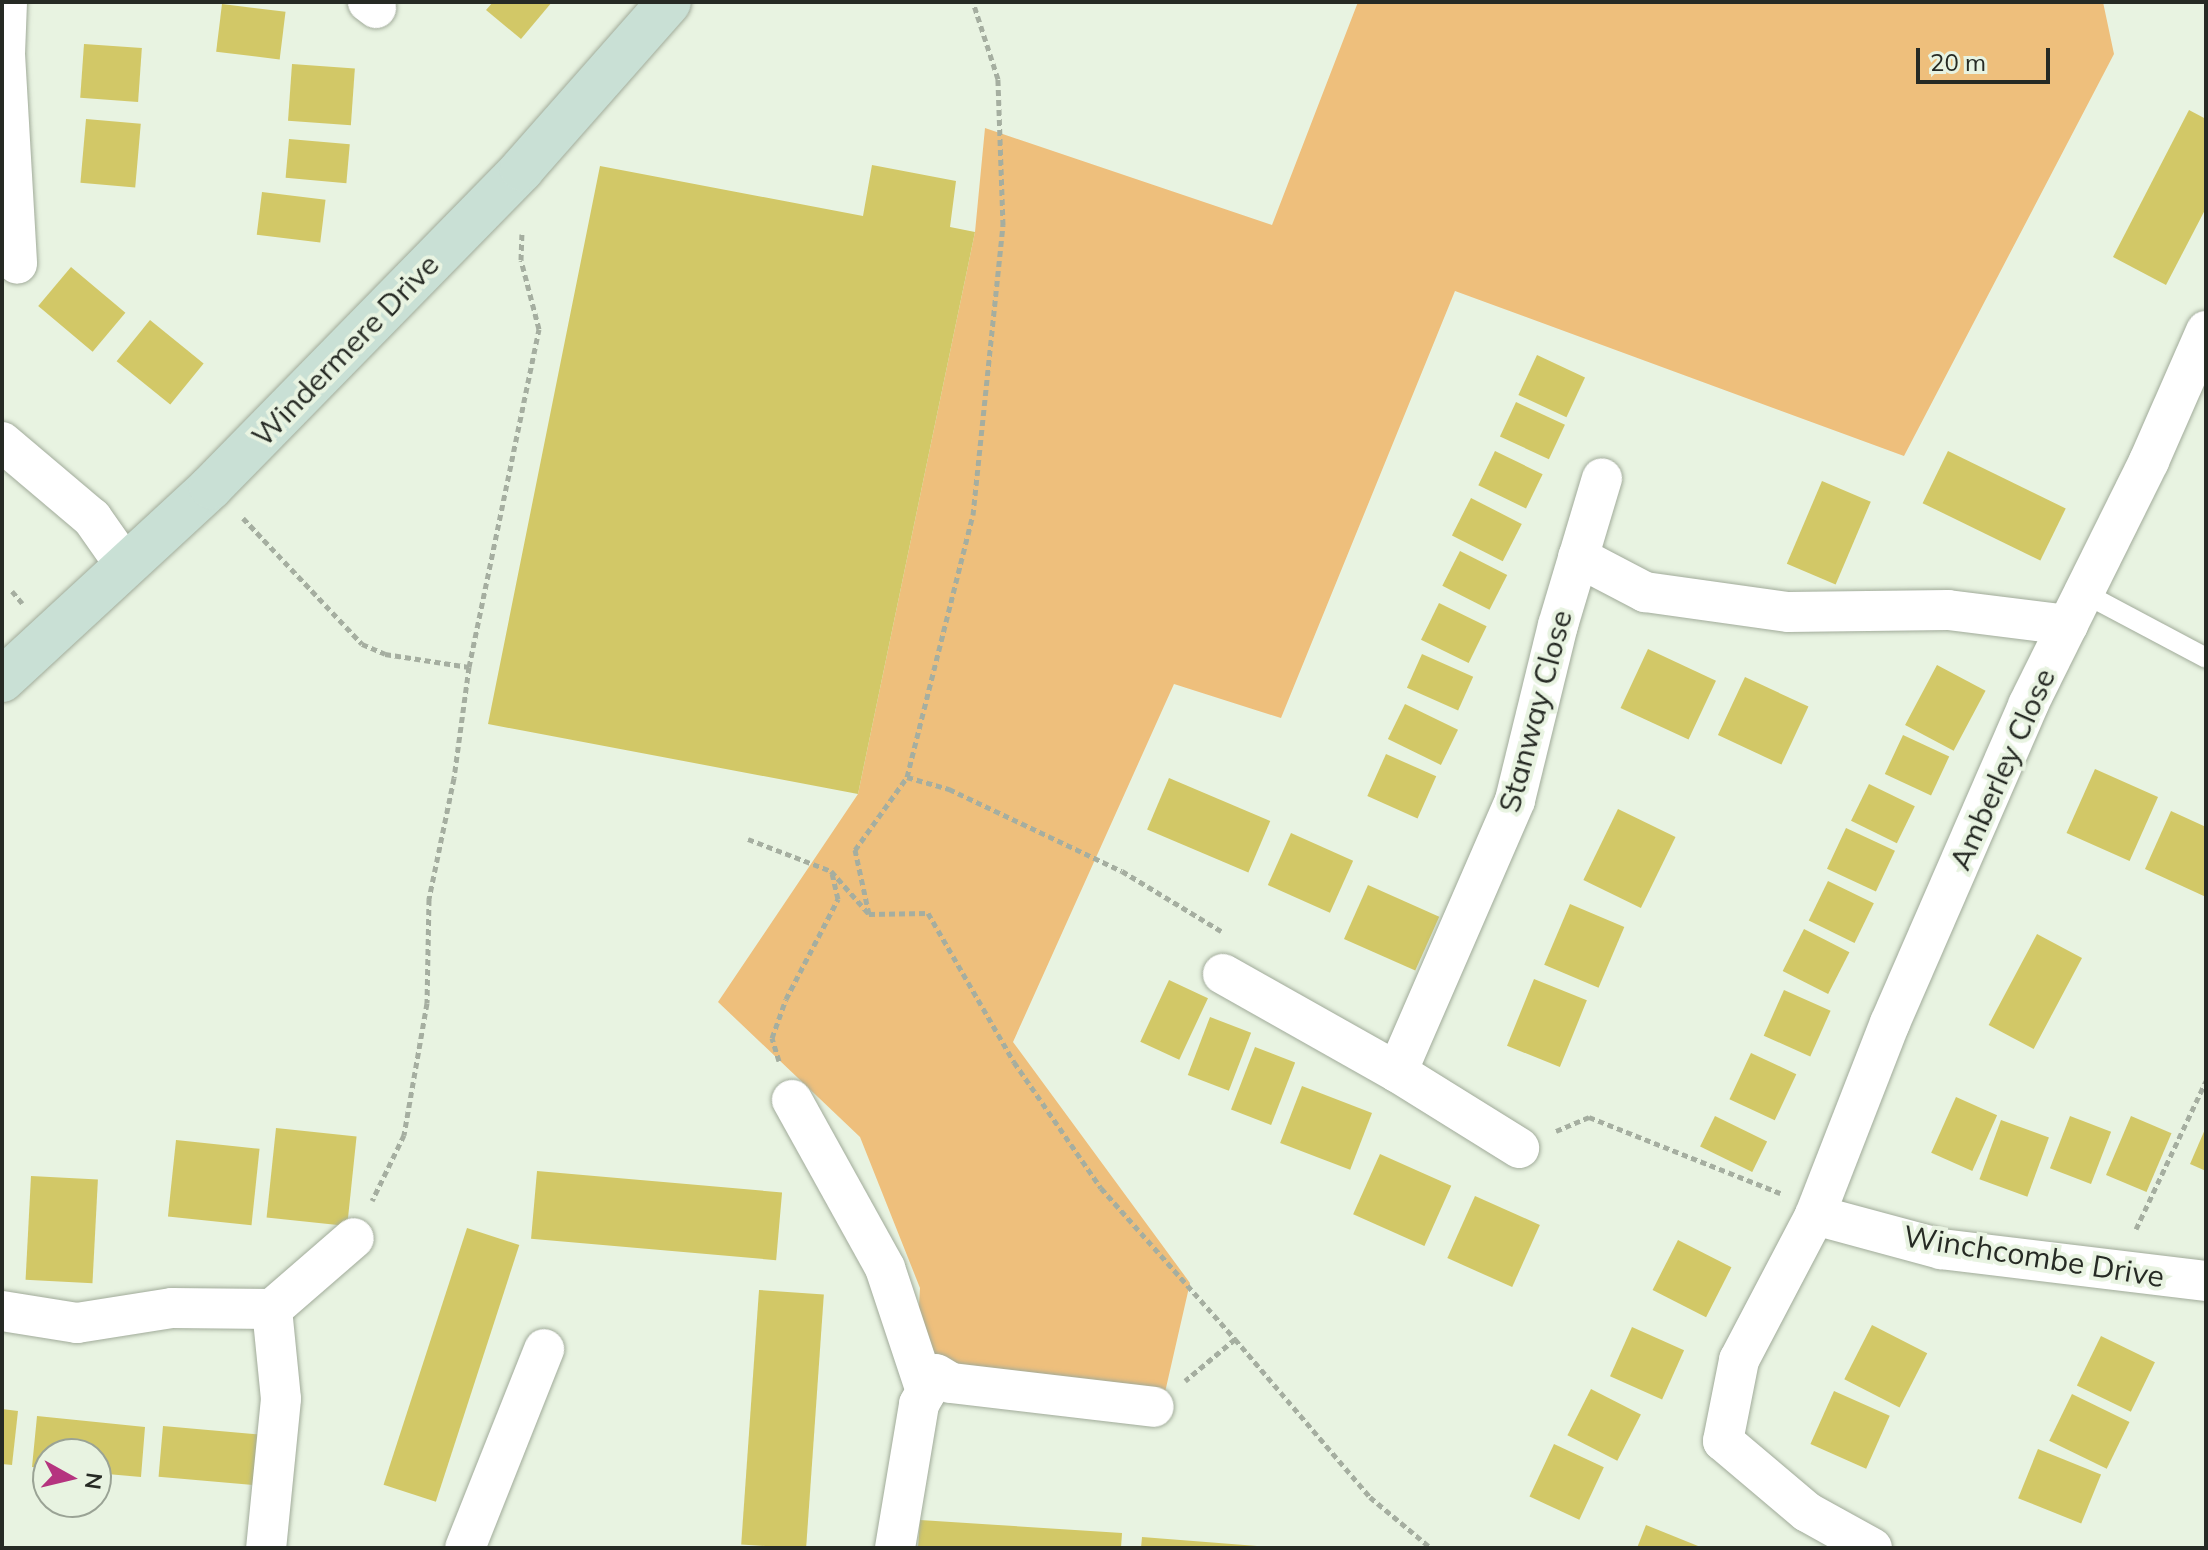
<!DOCTYPE html>
<style>
body{margin:0}
#map{position:relative;width:2208px;height:1550px;overflow:hidden;background:#e8f3e1;font-family:Mulish,sans-serif}
div>[style]{position:absolute}
.green>*{inset:0;background:#eebf7c}
.building>*{inset:0;background:#d2c867;transform-origin:0 0}
.path>*{height:5px;margin-top:-2.5px;transform-origin:0;background:repeating-linear-gradient(90deg,#a5aea0 0 6px,transparent 0 10px)}
.roads{filter:drop-shadow(0 0 2px #a1ab9a) drop-shadow(0 0 2px #a1ab9a)}
.lane>*{height:20px;margin:-10px;padding:0 10px;transform-origin:10px;border-radius:10px;background:#fff}
.street>*{height:40px;margin:-20px;padding:0 20px;transform-origin:20px;border-radius:20px;background:#fff}
.secondary>*{height:44px;margin:-22px;padding:0 22px;transform-origin:22px;border-radius:22px;background:#c9e0d5}
span{translate:-50% -50%;white-space:nowrap;text-align:center;line-height:1.15;-webkit-text-stroke:8px #e8f3e1;paint-order:stroke}
.street-label{font-size:30px;color:#262a24}
.frame{position:absolute;inset:0;border:4px solid #262a24;pointer-events:none}
.north{position:absolute;left:32px;top:1438px;width:80px;height:80px;box-sizing:border-box;background:#e8f3e1;border:2px solid #9aa395;border-radius:50%;rotate:98deg;font-size:22px;font-weight:700;line-height:32px;text-align:center;color:#262a24}
.north::after{content:'';display:block;margin:auto;width:28px;height:36px;background:#b5347f;clip-path:polygon(50% 0,100% 100%,50% 72%,0 100%)}
.scale{position:absolute;left:1916px;top:48px;width:134px;height:36px;box-sizing:border-box;border:4px solid #262a24;border-top:0;padding-left:10px;font-size:24px;line-height:28px;white-space:nowrap;color:#262a24;-webkit-text-stroke:6px #e8f3e1;paint-order:stroke}
</style>
<div id="map">
<div class="green">
<i style="clip-path:polygon(1358px 2px,2103px 2px,2114px 54px,1904px 456px,1455px 291px,1281px 718px,1174px 684px,1013px 1042px,1190px 1283px,1163px 1401px,915px 1378px,920px 1288px,860px 1137px,718px 1002px,858px 794px,975px 232px,985px 128px,1272px 225px)"></i>
</div>
<div class="building">
<i style="clip-path:polygon(493px 2px,552px 2px,521px 39px,486px 10px)"></i>
<i style="left:222px;top:4px;width:64px;height:48px;rotate:7deg"></i>
<i style="left:84px;top:44px;width:58px;height:54px;rotate:4deg"></i>
<i style="left:292px;top:64px;width:63px;height:57px;rotate:4deg"></i>
<i style="clip-path:polygon(2189px 110px,2206px 119px,2206px 208px,2166px 285px,2113px 257px)"></i>
<i style="left:86px;top:119px;width:55px;height:64px;rotate:5deg"></i>
<i style="left:289px;top:139px;width:61px;height:39px;rotate:5deg"></i>
<i style="clip-path:polygon(872px 165px,956px 181px,950px 227px,975px 232px,858px 794px,488px 724px,600px 166px,863px 216px)"></i>
<i style="left:262px;top:192px;width:64px;height:43px;rotate:7deg"></i>
<i style="left:71px;top:267px;width:71px;height:51px;rotate:40deg"></i>
<i style="left:150px;top:320px;width:69px;height:53px;rotate:39deg"></i>
<i style="left:1537px;top:355px;width:53px;height:44px;rotate:25deg"></i>
<i style="left:1516px;top:402px;width:54px;height:38px;rotate:25deg"></i>
<i style="left:1495px;top:451px;width:53px;height:38px;rotate:26deg"></i>
<i style="left:1948px;top:451px;width:131px;height:58px;rotate:26deg"></i>
<i style="left:1822px;top:481px;width:53px;height:90px;rotate:23deg"></i>
<i style="left:1471px;top:498px;width:57px;height:42px;rotate:27deg"></i>
<i style="left:1460px;top:551px;width:53px;height:39px;rotate:27deg"></i>
<i style="left:1439px;top:603px;width:53px;height:41px;rotate:26deg"></i>
<i style="left:1648px;top:649px;width:75px;height:65px;rotate:25deg"></i>
<i style="left:1422px;top:654px;width:56px;height:37px;rotate:24deg"></i>
<i style="left:1937px;top:665px;width:55px;height:68px;rotate:28deg"></i>
<i style="left:1745px;top:677px;width:70px;height:64px;rotate:25deg"></i>
<i style="left:1405px;top:704px;width:59px;height:39px;rotate:26deg"></i>
<i style="left:1903px;top:735px;width:51px;height:43px;rotate:25deg"></i>
<i style="left:1386px;top:754px;width:55px;height:46px;rotate:24deg"></i>
<i style="left:2095px;top:769px;width:69px;height:70px;rotate:24deg"></i>
<i style="left:1169px;top:778px;width:110px;height:56px;rotate:23deg"></i>
<i style="left:1869px;top:784px;width:51px;height:41px;rotate:26deg"></i>
<i style="left:1618px;top:809px;width:64px;height:79px;rotate:26deg"></i>
<i style="clip-path:polygon(2171px 811px,2206px 827px,2206px 897px,2145px 869px)"></i>
<i style="left:1846px;top:828px;width:54px;height:45px;rotate:25deg"></i>
<i style="left:1291px;top:833px;width:68px;height:57px;rotate:24deg"></i>
<i style="left:1828px;top:881px;width:51px;height:44px;rotate:26deg"></i>
<i style="left:1368px;top:885px;width:78px;height:59px;rotate:24deg"></i>
<i style="left:1570px;top:904px;width:59px;height:66px;rotate:23deg"></i>
<i style="left:1804px;top:929px;width:51px;height:47px;rotate:27deg"></i>
<i style="left:2037px;top:934px;width:51px;height:103px;rotate:28deg"></i>
<i style="left:1534px;top:979px;width:57px;height:72px;rotate:22deg"></i>
<i style="left:1169px;top:980px;width:43px;height:68px;rotate:25deg"></i>
<i style="left:1784px;top:990px;width:51px;height:50px;rotate:24deg"></i>
<i style="left:1210px;top:1017px;width:44px;height:62px;rotate:21deg"></i>
<i style="left:1255px;top:1047px;width:43px;height:67px;rotate:21deg"></i>
<i style="left:1751px;top:1053px;width:50px;height:51px;rotate:25deg"></i>
<i style="left:1302px;top:1086px;width:75px;height:61px;rotate:21deg"></i>
<i style="left:1956px;top:1097px;width:45px;height:61px;rotate:24deg"></i>
<i style="left:1715px;top:1116px;width:58px;height:34px;rotate:26deg"></i>
<i style="left:2070px;top:1116px;width:44px;height:56px;rotate:21deg"></i>
<i style="left:2131px;top:1116px;width:44px;height:64px;rotate:23deg"></i>
<i style="left:2001px;top:1120px;width:51px;height:63px;rotate:20deg"></i>
<i style="clip-path:polygon(2206px 1127px,2206px 1171px,2190px 1164px)"></i>
<i style="left:276px;top:1128px;width:81px;height:90px;rotate:6deg"></i>
<i style="left:176px;top:1140px;width:84px;height:77px;rotate:6deg"></i>
<i style="left:1380px;top:1154px;width:78px;height:66px;rotate:24deg"></i>
<i style="left:537px;top:1171px;width:246px;height:68px;rotate:5deg"></i>
<i style="left:31px;top:1176px;width:67px;height:104px;rotate:3deg"></i>
<i style="left:1475px;top:1196px;width:71px;height:68px;rotate:24deg"></i>
<i style="left:467px;top:1228px;width:55px;height:270px;rotate:18deg"></i>
<i style="left:1678px;top:1240px;width:60px;height:56px;rotate:27deg"></i>
<i style="left:759px;top:1290px;width:65px;height:255px;rotate:4deg"></i>
<i style="left:1872px;top:1325px;width:62px;height:61px;rotate:27deg"></i>
<i style="left:1632px;top:1327px;width:57px;height:54px;rotate:24deg"></i>
<i style="left:2101px;top:1336px;width:60px;height:55px;rotate:26deg"></i>
<i style="left:1591px;top:1389px;width:56px;height:52px;rotate:27deg"></i>
<i style="left:1834px;top:1391px;width:61px;height:58px;rotate:24deg"></i>
<i style="left:2072px;top:1394px;width:64px;height:52px;rotate:26deg"></i>
<i style="clip-path:polygon(2px 1409px,18px 1411px,12px 1465px,2px 1464px)"></i>
<i style="clip-path:polygon(37px 1416px,145px 1427px,141px 1477px,96px 1473px,96px 1454px,48px 1454px,48px 1468px,32px 1467px)"></i>
<i style="left:163px;top:1426px;width:98px;height:51px;rotate:5deg"></i>
<i style="left:1554px;top:1444px;width:55px;height:58px;rotate:25deg"></i>
<i style="left:2038px;top:1449px;width:68px;height:53px;rotate:22deg"></i>
<i style="clip-path:polygon(920px 1520px,1122px 1533px,1121px 1548px,918px 1548px)"></i>
<i style="clip-path:polygon(1646px 1525px,1703px 1548px,1637px 1548px)"></i>
<i style="clip-path:polygon(1142px 1537px,1257px 1546px,1257px 1548px,1141px 1548px)"></i>
</div>
<div class="path">
<i style="left:243px;top:518px;width:173px;rotate:46.6deg"></i>
<i style="left:362px;top:644px;width:25px;rotate:23deg"></i>
<i style="left:385px;top:654px;width:85px;rotate:8.8deg"></i>
<i style="left:469px;top:667px;width:112px;rotate:97.7deg"></i>
<i style="left:454px;top:778px;width:124px;rotate:101.7deg"></i>
<i style="left:429px;top:899px;width:104px;rotate:91.1deg"></i>
<i style="left:427px;top:1003px;width:134px;rotate:99.9deg"></i>
<i style="left:404px;top:1135px;width:73px;rotate:115.9deg"></i>
<i style="left:12px;top:591px;width:16px;rotate:50deg"></i>
<i style="left:469px;top:667px;width:345px;rotate:-78.3deg"></i>
<i style="left:539px;top:329px;width:71px;rotate:-104.6deg"></i>
<i style="left:521px;top:260px;width:26px;rotate:-88deg"></i>
<i style="left:907px;top:777px;width:44px;rotate:15.9deg"></i>
<i style="left:949px;top:789px;width:191px;rotate:25.4deg"></i>
<i style="left:1122px;top:871px;width:116px;rotate:31.2deg"></i>
<i style="left:748px;top:839px;width:89px;rotate:21.1deg"></i>
<i style="left:831px;top:871px;width:57px;rotate:48.5deg"></i>
<i style="left:869px;top:914px;width:59px;rotate:-1deg"></i>
<i style="left:928px;top:913px;width:172px;rotate:60deg"></i>
<i style="left:1014px;top:1062px;width:153px;rotate:55.4deg"></i>
<i style="left:1101px;top:1188px;width:202px;rotate:48.4deg"></i>
<i style="left:1235px;top:1339px;width:65px;rotate:140deg"></i>
<i style="left:869px;top:914px;width:66px;rotate:-102.3deg"></i>
<i style="left:855px;top:850px;width:90px;rotate:-54.5deg"></i>
<i style="left:907px;top:777px;width:270px;rotate:-75.9deg"></i>
<i style="left:973px;top:515px;width:292px;rotate:-84.1deg"></i>
<i style="left:1003px;top:225px;width:146px;rotate:-92deg"></i>
<i style="left:998px;top:79px;width:81px;rotate:-108deg"></i>
<i style="left:779px;top:1061px;width:24px;rotate:-107deg"></i>
<i style="left:772px;top:1038px;width:41px;rotate:-70.3deg"></i>
<i style="left:786px;top:999px;width:113px;rotate:-62.5deg"></i>
<i style="left:838px;top:899px;width:28px;rotate:-103deg"></i>
<i style="left:1556px;top:1131px;width:36px;rotate:-23deg"></i>
<i style="left:1589px;top:1117px;width:206px;rotate:21.7deg"></i>
<i style="left:2136px;top:1229px;width:164px;rotate:-64.7deg"></i>
<i style="left:1235px;top:1339px;width:208px;rotate:49.5deg"></i>
<i style="left:1370px;top:1497px;width:80px;rotate:39.9deg"></i>
</div>
<div class="roads">
<div class="lane">
<i style="left:2084px;top:593px;width:138px;rotate:28deg"></i>
</div>
<div class="street">
<i style="left:7px;top:2px;width:52px;rotate:92.2deg"></i>
<i style="left:5px;top:54px;width:210px;rotate:86.7deg"></i>
<i style="left:368px;top:2px;width:10px;rotate:37deg"></i>
<i style="left:2px;top:442px;width:118px;rotate:40.2deg"></i>
<i style="left:92px;top:518px;width:57px;rotate:54.9deg"></i>
<i style="left:1578px;top:557px;width:76px;rotate:27.6deg"></i>
<i style="left:1645px;top:592px;width:144px;rotate:8deg"></i>
<i style="left:1788px;top:612px;width:160px;rotate:-0.7deg"></i>
<i style="left:1948px;top:610px;width:121px;rotate:7.1deg"></i>
<i style="left:1223px;top:974px;width:200px;rotate:29.4deg"></i>
<i style="left:1397px;top:1072px;width:144px;rotate:31.9deg"></i>
<i style="left:1397px;top:1072px;width:296px;rotate:-66.5deg"></i>
<i style="left:1515px;top:800px;width:180px;rotate:-76.2deg"></i>
<i style="left:1558px;top:625px;width:153px;rotate:-73.3deg"></i>
<i style="left:792px;top:1100px;width:192px;rotate:61deg"></i>
<i style="left:885px;top:1268px;width:130px;rotate:71.6deg"></i>
<i style="left:1815px;top:1215px;width:131px;rotate:15.1deg"></i>
<i style="left:1941px;top:1249px;width:267px;rotate:6.9deg"></i>
<i style="left:272px;top:1309px;width:108px;rotate:-40.9deg"></i>
<i style="left:2px;top:1311px;width:76px;rotate:9.1deg"></i>
<i style="left:77px;top:1323px;width:96px;rotate:-9deg"></i>
<i style="left:172px;top:1308px;width:100px;rotate:0.6deg"></i>
<i style="left:272px;top:1309px;width:90px;rotate:84.3deg"></i>
<i style="left:281px;top:1399px;width:150px;rotate:95.7deg"></i>
<i style="left:465px;top:1548px;width:214px;rotate:-68.3deg"></i>
<i style="left:895px;top:1548px;width:146px;rotate:-80.5deg"></i>
<i style="left:919px;top:1404px;width:34px;rotate:-60deg"></i>
<i style="left:936px;top:1374px;width:17px;rotate:31deg"></i>
<i style="left:951px;top:1383px;width:204px;rotate:6.7deg"></i>
<i style="left:1872px;top:1548px;width:74px;rotate:-151deg"></i>
<i style="left:1807px;top:1512px;width:110px;rotate:-139.8deg"></i>
<i style="left:1723px;top:1441px;width:83px;rotate:-78.8deg"></i>
<i style="left:1739px;top:1360px;width:164px;rotate:-62.3deg"></i>
<i style="left:1815px;top:1215px;width:206px;rotate:-68.7deg"></i>
<i style="left:1890px;top:1023px;width:347px;rotate:-66.5deg"></i>
<i style="left:2028px;top:705px;width:272px;rotate:-63.6deg"></i>
<i style="left:2149px;top:461px;width:142px;rotate:-66.3deg"></i>
</div>
<div class="secondary">
<i style="left:2px;top:680px;width:284px;rotate:-42.7deg"></i>
<i style="left:211px;top:487px;width:445px;rotate:-45.6deg"></i>
<i style="left:522px;top:169px;width:222px;rotate:-48.6deg"></i>
</div>
</div>
<div class="street-label">
<span style="left:345px;top:350px;rotate:-46deg">Windermere Drive</span>
<span style="left:1535px;top:711px;rotate:-75deg">Stanway Close</span>
<span style="left:2002px;top:769px;rotate:-66deg">Amberley Close</span>
<span style="left:2034px;top:1256px;rotate:9deg">Winchcombe Drive</span>
</div>
<div class="frame"></div>
<div class="north">N</div>
<div class="scale">20 m</div>
</div>
